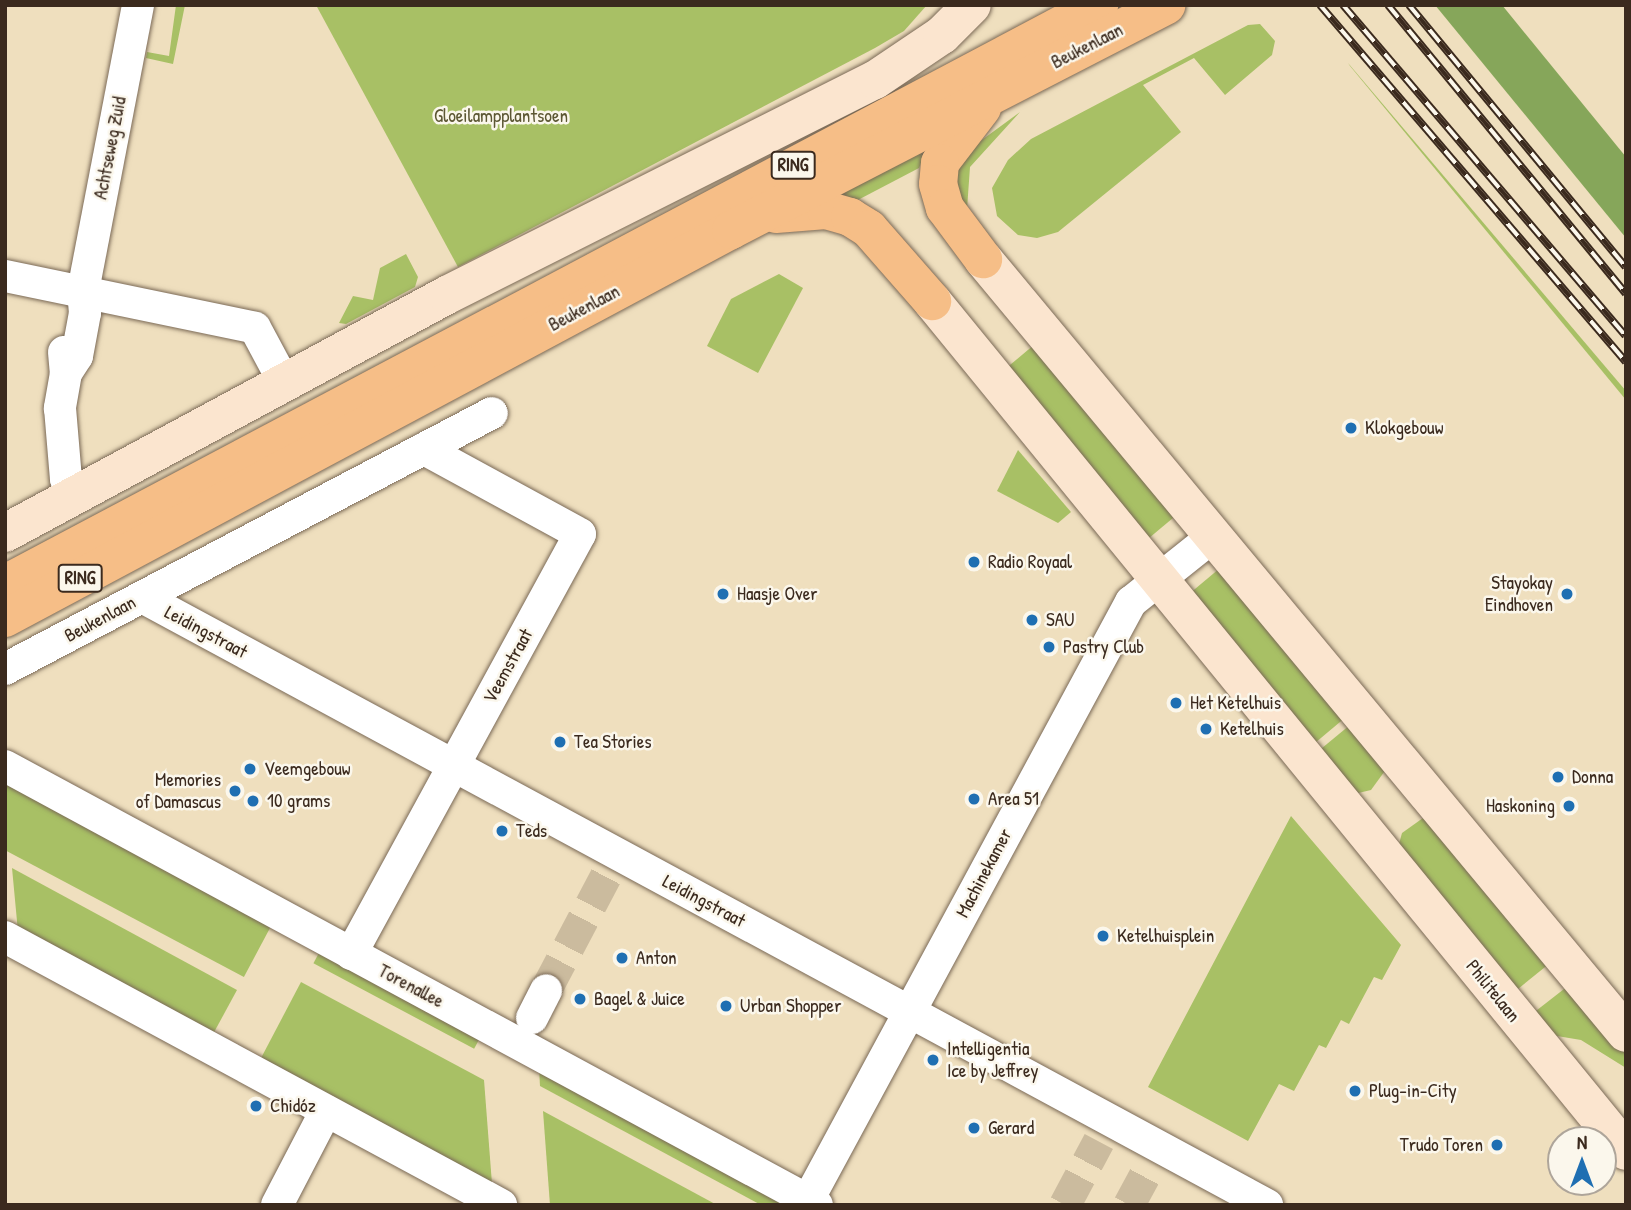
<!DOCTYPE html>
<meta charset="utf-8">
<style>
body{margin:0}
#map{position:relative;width:1631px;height:1210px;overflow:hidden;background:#efdfbe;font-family:"Patrick Hand",sans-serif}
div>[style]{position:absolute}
.green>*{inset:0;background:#a8c065;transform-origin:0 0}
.forest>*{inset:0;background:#86a65a}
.street-tunnel>*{height:32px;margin-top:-16px;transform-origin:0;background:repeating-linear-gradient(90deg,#cbbb9e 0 32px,transparent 0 48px)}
.roads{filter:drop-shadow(0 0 2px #7a6956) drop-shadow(0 0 2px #7a6956)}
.street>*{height:32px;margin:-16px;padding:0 16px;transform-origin:16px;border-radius:16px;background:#fff}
.secondary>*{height:38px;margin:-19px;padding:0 19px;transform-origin:19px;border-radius:19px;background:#fbe5cf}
.primary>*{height:38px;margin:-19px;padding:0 19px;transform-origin:19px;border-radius:19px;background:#f6be87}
.rail>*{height:8px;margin-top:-4px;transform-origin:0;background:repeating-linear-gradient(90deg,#fbf7ec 0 16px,#3b2a1e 0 32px);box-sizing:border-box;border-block:2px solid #3b2a1e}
.dots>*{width:19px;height:19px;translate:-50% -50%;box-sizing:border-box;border:4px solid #fbf7ec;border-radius:50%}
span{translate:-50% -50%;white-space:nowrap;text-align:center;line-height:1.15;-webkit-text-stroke:5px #fbf7ec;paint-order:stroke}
.shield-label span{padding:2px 5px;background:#fbf7ec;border:2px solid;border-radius:5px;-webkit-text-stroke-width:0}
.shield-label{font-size:18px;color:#3b2a1e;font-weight:700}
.street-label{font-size:19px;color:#3b2a1e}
.park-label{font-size:19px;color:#5c5733}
.poi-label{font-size:19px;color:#3b2a1e}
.left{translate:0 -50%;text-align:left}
.right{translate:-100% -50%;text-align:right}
.frame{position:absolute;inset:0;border:7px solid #3b2a1e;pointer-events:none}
.north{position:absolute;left:1547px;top:1126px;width:70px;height:70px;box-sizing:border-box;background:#fbf7ec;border:2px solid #aea59a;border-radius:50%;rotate:0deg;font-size:19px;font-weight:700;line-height:28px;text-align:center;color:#3b2a1e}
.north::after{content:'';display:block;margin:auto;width:24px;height:32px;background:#1f6fb2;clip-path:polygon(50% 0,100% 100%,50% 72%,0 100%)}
</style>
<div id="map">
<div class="green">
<i style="clip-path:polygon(176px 5px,185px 5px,173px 64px,146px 58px,147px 52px,169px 56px)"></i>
<i style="clip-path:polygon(316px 5px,927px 5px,904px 31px,875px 48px,458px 267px)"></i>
<i style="clip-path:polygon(1260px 24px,1275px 41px,1272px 55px,1225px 95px,1194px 58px,1143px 85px,1181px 132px,1058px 232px,1037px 238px,1018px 235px,997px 216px,992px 188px,1008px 160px,1031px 139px,1248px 25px)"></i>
<i style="clip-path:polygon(1348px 63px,1626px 391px,1626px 400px,1350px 66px)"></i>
<i style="clip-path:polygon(1020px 112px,970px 167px,967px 209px,958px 202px,956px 172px,975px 145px)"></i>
<i style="clip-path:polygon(928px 146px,919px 168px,854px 202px,832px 190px)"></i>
<i style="clip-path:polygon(406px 254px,418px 277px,415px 287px,346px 324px,339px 323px,353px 296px,373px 300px,380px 268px)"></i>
<i style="clip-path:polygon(779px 274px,803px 288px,758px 373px,707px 346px,731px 299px)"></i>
<i style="left:1041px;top:339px;width:222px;height:51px;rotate:50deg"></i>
<i style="clip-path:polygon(1018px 450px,1071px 512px,1058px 523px,997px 491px)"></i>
<i style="left:1226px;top:563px;width:195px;height:51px;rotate:50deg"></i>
<i style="clip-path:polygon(1356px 720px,1387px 768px,1371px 790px,1354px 794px,1316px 753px)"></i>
<i style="left:5px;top:781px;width:303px;height:61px;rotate:28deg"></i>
<i style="clip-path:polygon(1291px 816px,1401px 945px,1382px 980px,1374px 977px,1349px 1024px,1341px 1020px,1326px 1048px,1319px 1045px,1294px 1091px,1279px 1084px,1248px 1141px,1148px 1087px)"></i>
<i style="clip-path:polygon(1423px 818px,1555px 959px,1513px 993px,1398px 848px,1402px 833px)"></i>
<i style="clip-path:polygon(12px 868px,237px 990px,212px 1036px,18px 932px)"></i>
<i style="left:320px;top:951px;width:182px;height:14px;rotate:28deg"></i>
<i style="clip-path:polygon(301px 982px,484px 1080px,492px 1184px,260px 1060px)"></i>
<i style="clip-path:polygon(1573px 982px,1626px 1048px,1626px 1068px,1581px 1040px,1551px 1035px,1532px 1014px)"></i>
<i style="clip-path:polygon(539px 1068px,783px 1199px,780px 1205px,761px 1205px,540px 1086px)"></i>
<i style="clip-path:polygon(543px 1111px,717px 1205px,550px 1205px)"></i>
</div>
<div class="forest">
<i style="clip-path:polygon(1435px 5px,1502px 5px,1626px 157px,1626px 238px)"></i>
</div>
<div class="street-tunnel">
<i style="left:546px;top:990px;width:129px;rotate:-62.2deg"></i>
<i style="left:1065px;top:1205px;width:72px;rotate:-62deg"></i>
<i style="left:1129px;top:1205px;width:42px;rotate:-61.6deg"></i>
</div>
<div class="roads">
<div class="street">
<i style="left:5px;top:276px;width:255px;rotate:11.7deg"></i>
<i style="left:255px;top:328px;width:61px;rotate:61.8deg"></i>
<i style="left:64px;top:352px;width:21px;rotate:85deg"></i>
<i style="left:66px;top:373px;width:36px;rotate:100deg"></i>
<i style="left:60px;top:408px;width:71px;rotate:85.2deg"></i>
<i style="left:66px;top:479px;width:18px;rotate:68deg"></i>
<i style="left:66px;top:373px;width:20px;rotate:-57deg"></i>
<i style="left:77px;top:356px;width:44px;rotate:-79.5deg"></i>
<i style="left:85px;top:313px;width:22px;rotate:-95deg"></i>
<i style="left:83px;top:291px;width:291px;rotate:-79.1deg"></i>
<i style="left:142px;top:597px;width:1279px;rotate:28.39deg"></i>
<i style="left:5px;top:669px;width:550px;rotate:-27.73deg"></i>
<i style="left:5px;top:766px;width:923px;rotate:28.4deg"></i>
<i style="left:5px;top:937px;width:564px;rotate:28.38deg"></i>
<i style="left:351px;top:954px;width:478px;rotate:-61.4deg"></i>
<i style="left:580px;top:534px;width:178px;rotate:-151.4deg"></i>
<i style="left:532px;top:1018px;width:31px;rotate:-63deg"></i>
<i style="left:808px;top:1200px;width:680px;rotate:-61.63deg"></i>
<i style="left:1131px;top:602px;width:104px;rotate:-38.7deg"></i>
<i style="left:277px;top:1205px;width:106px;rotate:-62.5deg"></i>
</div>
<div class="secondary">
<i style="left:983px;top:259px;width:1006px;rotate:50.28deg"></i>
<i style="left:932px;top:301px;width:1097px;rotate:50.77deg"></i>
<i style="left:5px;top:533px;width:502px;rotate:-28.3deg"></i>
<i style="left:447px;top:295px;width:479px;rotate:-26.7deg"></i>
<i style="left:875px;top:80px;width:81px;rotate:-33.9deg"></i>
<i style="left:942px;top:35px;width:42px;rotate:-45deg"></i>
</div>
<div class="primary">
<i style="left:982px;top:108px;width:69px;rotate:127.4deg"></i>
<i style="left:940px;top:163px;width:21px;rotate:95deg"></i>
<i style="left:938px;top:184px;width:25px;rotate:74deg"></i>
<i style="left:945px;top:208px;width:64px;rotate:53.3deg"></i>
<i style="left:776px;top:214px;width:50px;rotate:-4.6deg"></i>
<i style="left:826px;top:210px;width:25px;rotate:16deg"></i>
<i style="left:850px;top:217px;width:22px;rotate:32deg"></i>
<i style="left:869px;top:229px;width:96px;rotate:48.8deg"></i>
<i style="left:5px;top:584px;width:1238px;rotate:-27.89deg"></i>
<i style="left:5px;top:618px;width:823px;rotate:-28.12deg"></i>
<i style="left:731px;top:230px;width:490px;rotate:-27.3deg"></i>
</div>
</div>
<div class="rail">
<i style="left:1320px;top:5px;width:470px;rotate:49.4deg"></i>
<i style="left:1343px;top:5px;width:435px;rotate:49.5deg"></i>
<i style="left:1388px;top:5px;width:374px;rotate:50.5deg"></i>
<i style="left:1409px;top:5px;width:340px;rotate:50.4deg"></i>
</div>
<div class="dots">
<i style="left:1351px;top:428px;background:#1f6fb2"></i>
<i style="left:974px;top:562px;background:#1f6fb2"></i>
<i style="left:723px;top:594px;background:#1f6fb2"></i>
<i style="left:1567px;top:594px;background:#1f6fb2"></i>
<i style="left:1032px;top:620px;background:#1f6fb2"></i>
<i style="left:1049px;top:647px;background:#1f6fb2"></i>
<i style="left:1176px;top:703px;background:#1f6fb2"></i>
<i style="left:1206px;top:729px;background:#1f6fb2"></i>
<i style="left:560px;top:742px;background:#1f6fb2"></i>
<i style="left:250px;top:769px;background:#1f6fb2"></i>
<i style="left:1558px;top:777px;background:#1f6fb2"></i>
<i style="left:235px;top:791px;background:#1f6fb2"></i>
<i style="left:974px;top:799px;background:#1f6fb2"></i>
<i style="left:253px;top:801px;background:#1f6fb2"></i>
<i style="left:1569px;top:806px;background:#1f6fb2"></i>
<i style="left:502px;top:831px;background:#1f6fb2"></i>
<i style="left:1103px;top:936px;background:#1f6fb2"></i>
<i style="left:622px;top:958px;background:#1f6fb2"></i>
<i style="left:580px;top:999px;background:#1f6fb2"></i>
<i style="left:726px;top:1006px;background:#1f6fb2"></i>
<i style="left:933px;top:1060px;background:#1f6fb2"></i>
<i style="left:1355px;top:1091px;background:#1f6fb2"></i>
<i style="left:256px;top:1106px;background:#1f6fb2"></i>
<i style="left:974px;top:1128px;background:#1f6fb2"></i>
<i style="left:1497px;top:1145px;background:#1f6fb2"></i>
</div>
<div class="shield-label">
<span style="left:793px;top:165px">RING</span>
<span style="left:80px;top:578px">RING</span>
</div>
<div class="street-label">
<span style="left:1087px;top:46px;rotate:-27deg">Beukenlaan</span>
<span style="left:110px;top:148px;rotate:-79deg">Achtseweg Zuid</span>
<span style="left:584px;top:308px;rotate:-28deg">Beukenlaan</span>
<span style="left:100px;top:619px;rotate:-28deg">Beukenlaan</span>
<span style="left:206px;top:632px;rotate:28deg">Leidingstraat</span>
<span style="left:508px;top:666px;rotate:-61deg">Veemstraat</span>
<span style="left:984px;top:873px;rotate:-62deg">Machinekamer</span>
<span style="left:704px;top:901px;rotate:28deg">Leidingstraat</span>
<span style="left:411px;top:986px;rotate:28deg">Torenallee</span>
<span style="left:1493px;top:991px;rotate:51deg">Philitelaan</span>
</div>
<div class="park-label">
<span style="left:501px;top:116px">Gloeilampplantsoen</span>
</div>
<div class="poi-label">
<span class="left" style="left:1365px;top:428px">Klokgebouw</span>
<span class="left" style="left:988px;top:562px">Radio Royaal</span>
<span class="right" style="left:1553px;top:594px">Stayokay<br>Eindhoven</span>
<span class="left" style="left:737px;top:594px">Haasje Over</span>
<span class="left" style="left:1046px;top:620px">SAU</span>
<span class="left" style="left:1063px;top:647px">Pastry Club</span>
<span class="left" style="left:1190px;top:703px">Het Ketelhuis</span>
<span class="left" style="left:1220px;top:729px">Ketelhuis</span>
<span class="left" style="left:574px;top:742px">Tea Stories</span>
<span class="left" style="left:264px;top:769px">Veemgebouw</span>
<span class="left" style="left:1572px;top:777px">Donna</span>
<span class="right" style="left:221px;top:791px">Memories<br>of Damascus</span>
<span class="left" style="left:988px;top:799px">Area 51</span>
<span class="left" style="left:267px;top:801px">10 grams</span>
<span class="right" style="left:1555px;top:806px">Haskoning</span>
<span class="left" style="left:516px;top:831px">Teds</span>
<span class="left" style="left:1117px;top:936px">Ketelhuisplein</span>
<span class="left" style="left:636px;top:958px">Anton</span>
<span class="left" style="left:594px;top:999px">Bagel &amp; Juice</span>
<span class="left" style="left:740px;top:1006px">Urban Shopper</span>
<span class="left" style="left:947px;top:1060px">Intelligentia<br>Ice by Jeffrey</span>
<span class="left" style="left:1369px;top:1091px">Plug-in-City</span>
<span class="left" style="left:270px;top:1106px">Chidóz</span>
<span class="left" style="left:988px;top:1128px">Gerard</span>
<span class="right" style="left:1483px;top:1145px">Trudo Toren</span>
</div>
<div class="frame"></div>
<div class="north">N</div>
</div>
